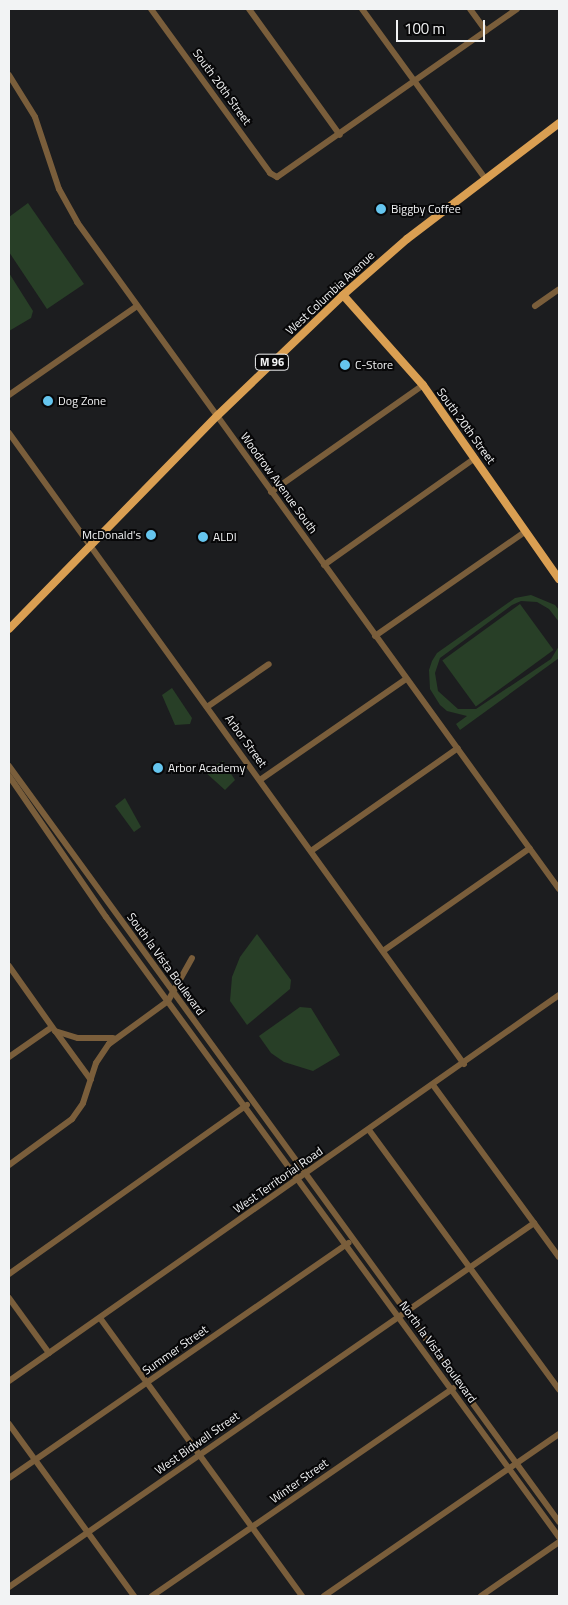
<!DOCTYPE html>
<style>
body{margin:0}
#map{position:relative;width:568px;height:1605px;overflow:hidden;background:#1c1d1f;font-family:"Titillium Web",sans-serif}
div>[style]{position:absolute}
.green>*{inset:0;background:#283f27;transform-origin:0 0}
.minor>*{height:6px;margin:-3px;padding:0 3px;transform-origin:3px;border-radius:3px;background:#7a5e3b}
.major>*{height:8px;margin:-4px;padding:0 4px;transform-origin:4px;border-radius:4px;background:#da9f52}
.dots>*{width:14px;height:14px;translate:-50% -50%;box-sizing:border-box;border:2px solid #070708;border-radius:50%}
span{translate:-50% -50%;white-space:nowrap;text-align:center;line-height:1.15;-webkit-text-stroke:4px #070708;paint-order:stroke}
.shield-label span{padding:1px 4px;background:#070708;border:1px solid;border-radius:4px;-webkit-text-stroke-width:0}
.shield-label{font-size:11px;color:#f2f3f4;font-weight:700}
.street-label{font-size:12px;color:#f2f3f4}
.poi-label{font-size:12px;color:#f2f3f4}
.left{translate:0 -50%;text-align:left}
.right{translate:-100% -50%;text-align:right}
.frame{position:absolute;inset:0;border:10px solid #f2f3f4;pointer-events:none}
.scale{position:absolute;left:396px;top:20px;width:89px;height:22px;box-sizing:border-box;border:2px solid #f2f3f4;border-top:0;padding-left:6px;font-size:15px;line-height:18px;white-space:nowrap;color:#f2f3f4;-webkit-text-stroke:4px #070708;paint-order:stroke}
</style>
<div id="map">
<div class="green">
<i style="clip-path:polygon(28px 203px,84px 284px,47px 309px,9px 252px,9px 217px)"></i>
<i style="clip-path:polygon(9px 273px,33px 311px,31px 318px,9px 331px)"></i>
<i style="clip-path:polygon(531px 595px,555px 605px,559px 610px,559px 622px,549px 609px,537px 602px,521px 601px,512px 605px,440px 658px,435px 673px,438px 691px,458px 709px,476px 709px,551px 659px,559px 646px,559px 658px,460px 730px,456px 724px,467px 716px,447px 711px,440px 705px,430px 689px,429px 670px,432px 661px,437px 653px,515px 598px)"></i>
<i style="left:520px;top:604px;width:57px;height:96px;rotate:54deg"></i>
<i style="clip-path:polygon(172px 688px,192px 718px,190px 724px,175px 725px,162px 695px)"></i>
<i style="clip-path:polygon(223px 761px,235px 780px,225px 790px,204px 771px)"></i>
<i style="clip-path:polygon(125px 798px,141px 827px,134px 832px,115px 806px)"></i>
<i style="clip-path:polygon(257px 934px,291px 980px,290px 989px,247px 1025px,230px 1001px,232px 977px,240px 957px)"></i>
<i style="clip-path:polygon(300px 1007px,311px 1008px,340px 1055px,313px 1071px,284px 1062px,271px 1053px,259px 1036px)"></i>
</div>
<div class="minor">
<i style="left:151px;top:9px;width:203px;rotate:54deg"></i>
<i style="left:270px;top:173px;width:8px;rotate:30deg"></i>
<i style="left:277px;top:177px;width:293px;rotate:-35deg"></i>
<i style="left:249px;top:9px;width:155px;rotate:54.2deg"></i>
<i style="left:362px;top:9px;width:209px;rotate:54deg"></i>
<i style="left:470px;top:9px;width:27px;rotate:54deg"></i>
<i style="left:9px;top:75px;width:49px;rotate:58.2deg"></i>
<i style="left:35px;top:117px;width:76px;rotate:71.6deg"></i>
<i style="left:59px;top:189px;width:38px;rotate:61deg"></i>
<i style="left:77px;top:222px;width:823px;rotate:54.15deg"></i>
<i style="left:535px;top:306px;width:29px;rotate:-35deg"></i>
<i style="left:9px;top:395px;width:156px;rotate:-34.8deg"></i>
<i style="left:9px;top:433px;width:778px;rotate:54.21deg"></i>
<i style="left:271px;top:492px;width:186px;rotate:-35.1deg"></i>
<i style="left:324px;top:565px;width:185px;rotate:-35.3deg"></i>
<i style="left:375px;top:636px;width:184px;rotate:-34.8deg"></i>
<i style="left:207px;top:707px;width:75px;rotate:-34.7deg"></i>
<i style="left:9px;top:766px;width:935px;rotate:53.96deg"></i>
<i style="left:9px;top:776px;width:171px;rotate:55.5deg"></i>
<i style="left:106px;top:917px;width:768px;rotate:53.85deg"></i>
<i style="left:260px;top:780px;width:178px;rotate:-34.7deg"></i>
<i style="left:311px;top:851px;width:179px;rotate:-35deg"></i>
<i style="left:383px;top:951px;width:179px;rotate:-35deg"></i>
<i style="left:9px;top:966px;width:80px;rotate:54.7deg"></i>
<i style="left:55px;top:1031px;width:24px;rotate:17deg"></i>
<i style="left:78px;top:1038px;width:35px"></i>
<i style="left:56px;top:1032px;width:59px;rotate:53.9deg"></i>
<i style="left:9px;top:1057px;width:52px;rotate:-34.9deg"></i>
<i style="left:433px;top:1085px;width:213px;rotate:53.8deg"></i>
<i style="left:369px;top:1130px;width:322px;rotate:53.8deg"></i>
<i style="left:9px;top:1165px;width:78px;rotate:-36.1deg"></i>
<i style="left:72px;top:1119px;width:19px;rotate:-55deg"></i>
<i style="left:83px;top:1103px;width:42px;rotate:-72deg"></i>
<i style="left:96px;top:1063px;width:23px;rotate:-56deg"></i>
<i style="left:109px;top:1044px;width:73px;rotate:-36.1deg"></i>
<i style="left:168px;top:1001px;width:49px;rotate:-60.8deg"></i>
<i style="left:9px;top:1274px;width:292px;rotate:-35.4deg"></i>
<i style="left:9px;top:1298px;width:68px;rotate:54deg"></i>
<i style="left:100px;top:1318px;width:344px;rotate:54deg"></i>
<i style="left:9px;top:1381px;width:672px;rotate:-35.06deg"></i>
<i style="left:9px;top:1424px;width:213px;rotate:54deg"></i>
<i style="left:9px;top:1478px;width:413px;rotate:-34.7deg"></i>
<i style="left:9px;top:1587px;width:639px;rotate:-34.73deg"></i>
<i style="left:152px;top:1596px;width:366px;rotate:-34.6deg"></i>
<i style="left:324px;top:1596px;width:285px;rotate:-34.6deg"></i>
<i style="left:481px;top:1596px;width:95px;rotate:-34.7deg"></i>
</div>
<div class="major">
<i style="left:343px;top:295px;width:120px;rotate:48.4deg"></i>
<i style="left:423px;top:385px;width:237px;rotate:55deg"></i>
<i style="left:9px;top:629px;width:298px;rotate:-45.7deg"></i>
<i style="left:217px;top:416px;width:175px;rotate:-43.8deg"></i>
<i style="left:343px;top:295px;width:85px;rotate:-41.2deg"></i>
<i style="left:407px;top:239px;width:191px;rotate:-37.3deg"></i>
</div>
<div class="dots">
<i style="left:381px;top:209px;background:#65c5ee"></i>
<i style="left:345px;top:365px;background:#65c5ee"></i>
<i style="left:48px;top:401px;background:#65c5ee"></i>
<i style="left:151px;top:535px;background:#65c5ee"></i>
<i style="left:203px;top:537px;background:#65c5ee"></i>
<i style="left:158px;top:768px;background:#65c5ee"></i>
</div>
<div class="shield-label">
<span style="left:272px;top:362px">M 96</span>
</div>
<div class="street-label">
<span style="left:222px;top:87px;rotate:54deg">South 20th Street</span>
<span style="left:330px;top:293px;rotate:-43deg">West Columbia Avenue</span>
<span style="left:466px;top:426px;rotate:54deg">South 20th Street</span>
<span style="left:279px;top:483px;rotate:54deg">Woodrow Avenue South</span>
<span style="left:246px;top:741px;rotate:54deg">Arbor Street</span>
<span style="left:166px;top:964px;rotate:54deg">South la Vista Boulevard</span>
<span style="left:278px;top:1180px;rotate:-35deg">West Territorial Road</span>
<span style="left:175px;top:1350px;rotate:-35deg">Summer Street</span>
<span style="left:438px;top:1352px;rotate:54deg">North la Vista Boulevard</span>
<span style="left:197px;top:1443px;rotate:-35deg">West Bidwell Street</span>
<span style="left:299px;top:1481px;rotate:-35deg">Winter Street</span>
</div>
<div class="poi-label">
<span class="left" style="left:391px;top:209px">Biggby Coffee</span>
<span class="left" style="left:355px;top:365px">C-Store</span>
<span class="left" style="left:58px;top:401px">Dog Zone</span>
<span class="right" style="left:141px;top:535px">McDonald's</span>
<span class="left" style="left:213px;top:537px">ALDI</span>
<span class="left" style="left:168px;top:768px">Arbor Academy</span>
</div>
<div class="frame"></div>
<div class="scale">100 m</div>
</div>
